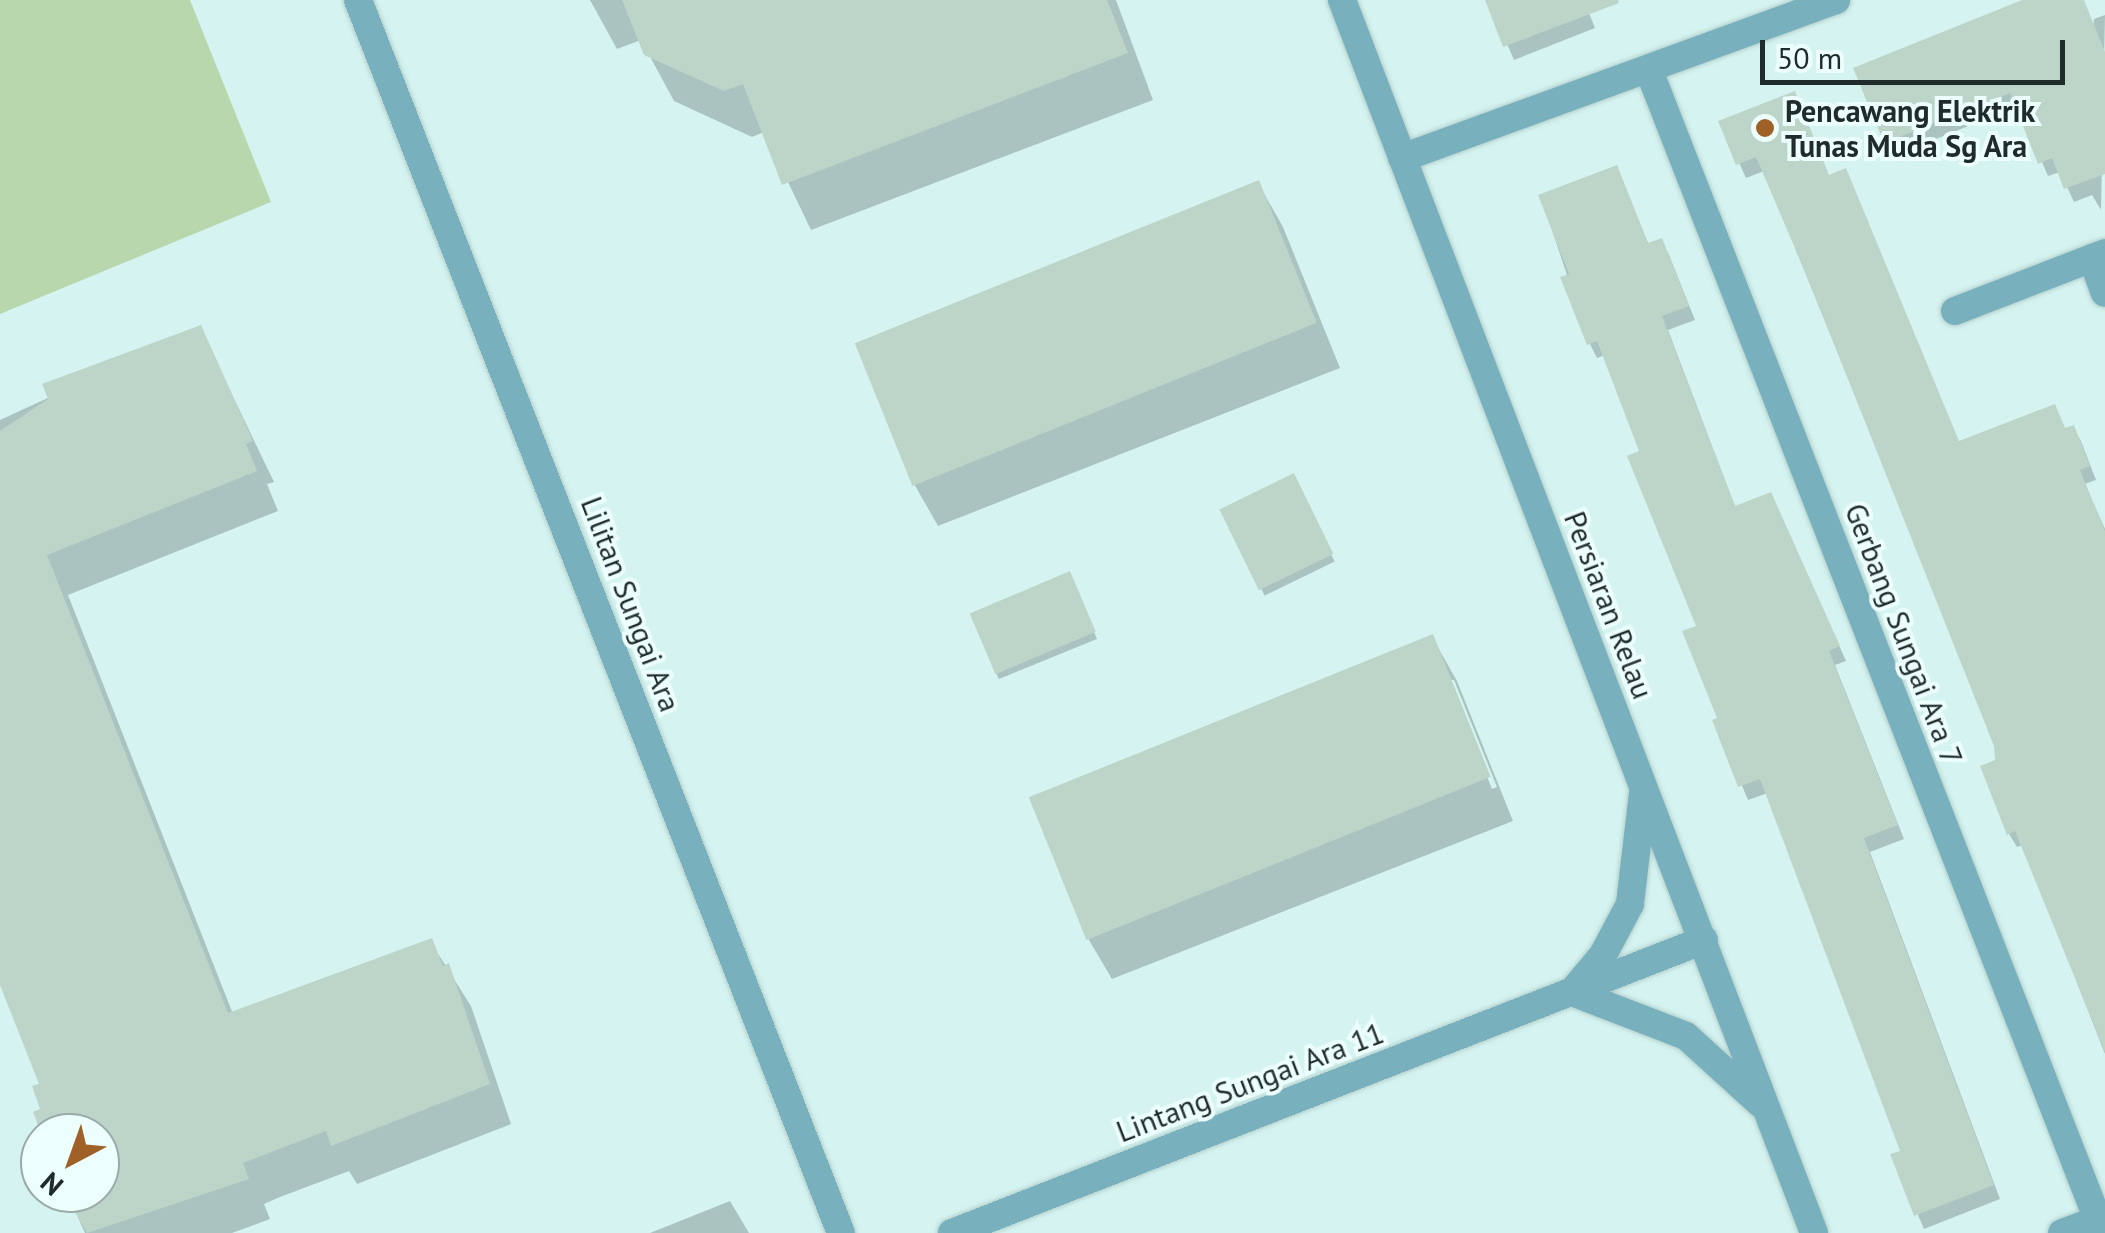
<!DOCTYPE html>
<style>
body{margin:0}
#map{position:relative;width:2105px;height:1233px;overflow:hidden;background:#d5f4f1;font-family:"PT Sans",sans-serif}
div>[style]{position:absolute}
.green>*{inset:0;background:#b8d7ad}
.shadow>*{inset:0;background:#0003;transform-origin:0 0}
.building>*{inset:0;background:#bcd5c8;transform-origin:0 0}
.roads{filter:drop-shadow(0 0 2px #b4d0cd) drop-shadow(0 0 2px #b4d0cd)}
.minor>*{height:28px;margin:-14px;padding:0 14px;transform-origin:14px;border-radius:14px;background:#79b0bd}
.dots>*{width:28px;height:28px;translate:-50% -50%;box-sizing:border-box;border:5px solid #ecfffd;border-radius:50%}
span{translate:-50% -50%;white-space:nowrap;text-align:center;line-height:1.15;-webkit-text-stroke:8px #ecfffd;paint-order:stroke}
.poi-label{font-size:30px;color:#202c2b;font-weight:700}
.left{translate:0 -50%;text-align:left}
.street-label{font-size:30px;color:#202c2b}
.north{position:absolute;left:20px;top:1113px;width:100px;height:100px;box-sizing:border-box;background:#ecfffd;border:2px solid #9aaba9;border-radius:50%;rotate:221deg;font-size:28px;font-weight:700;line-height:40px;text-align:center;color:#202c2b}
.north::after{content:'';display:block;margin:auto;width:35px;height:45px;background:#a06128;clip-path:polygon(50% 0,100% 100%,50% 72%,0 100%)}
.scale{position:absolute;left:1760px;top:40px;width:305px;height:45px;box-sizing:border-box;border:5px solid #202c2b;border-top:0;padding-left:12px;font-size:30px;line-height:35px;white-space:nowrap;color:#202c2b;-webkit-text-stroke:8px #ecfffd;paint-order:stroke}
</style>
<div id="map">
<div class="green">
<i style="clip-path:polygon(0 0,190px 0,271px 202px,0 314px)"></i>
</div>
<div class="shadow">
<i style="clip-path:polygon(590px 0,1116px 0,1153px 100px,811px 230px,764px 132px,752px 137px,674px 101px,641px 40px,617px 49px)"></i>
<i style="clip-path:polygon(1488px 0,1584px 0,1595px 28px,1514px 60px)"></i>
<i style="clip-path:polygon(2029px 0,2081px 0,2093px 30px,2094px 19px,2105px 15px,2101px 210px,2092px 195px,2074px 202px,2060px 172px,2048px 176px,2018px 106px,1894px 156px,1886px 142px)"></i>
<i style="clip-path:polygon(1721px 123px,1829px 177px,1960px 444px,2054px 407px,2066px 430px,2073px 428px,2081px 441px,2096px 480px,2085px 484px,2105px 529px,2105px 1054px,2023px 845px,2017px 847px,2009px 834px,1997px 746px,1764px 171px,1746px 178px)"></i>
<i style="clip-path:polygon(1616px 168px,1649px 245px,1661px 241px,1669px 255px,1695px 320px,1668px 330px,1736px 509px,1778px 509px,1846px 661px,1835px 665px,1904px 839px,1870px 852px,2000px 1199px,1924px 1229px,1893px 1156px,1903px 1152px,1768px 793px,1748px 800px,1715px 721px,1720px 719px,1700px 627px,1643px 452px,1605px 355px,1597px 358px,1590px 344px,1541px 197px)"></i>
<i style="clip-path:polygon(1258px 183px,1283px 227px,1340px 368px,938px 526px,913px 482px)"></i>
<i style="clip-path:polygon(200px 328px,274px 482px,267px 484px,278px 511px,68px 595px,233px 1014px,430px 941px,471px 1006px,511px 1124px,357px 1184px,349px 1171px,280px 1197px,264px 1204px,270px 1219px,232px 1233px,85px 1233px,67px 1193px,100px 1193px,100px 1133px,43px 1133px,42px 1085px,0 978px,0 420px)"></i>
<i style="left:1293px;top:476px;width:95px;height:78px;rotate:64deg"></i>
<i style="clip-path:polygon(1073px 580px,1097px 639px,999px 679px,996px 673px)"></i>
<i style="clip-path:polygon(evenodd,1432px 637px,1457px 681px,1513px 821px,1112px 979px,1086px 935px,1432px 637px,1448px 680px,1454px 680px,1497px 787px,1492px 789px,1448px 680px)"></i>
<i style="clip-path:polygon(730px 1201px,749px 1233px,650px 1233px)"></i>
</div>
<div class="building">
<i style="clip-path:polygon(622px 0,1107px 0,1128px 53px,782px 185px,743px 84px,724px 91px,644px 55px)"></i>
<i style="clip-path:polygon(1485px 0,1618px 0,1619px 3px,1503px 47px)"></i>
<i style="clip-path:polygon(2022px 0,2084px 0,2105px 52px,2105px 174px,2064px 189px,2052px 158px,2038px 164px,2010px 93px,1884px 143px,1853px 68px)"></i>
<i style="clip-path:polygon(1795px 91px,1829px 175px,1846px 168px,1959px 441px,2055px 404px,2065px 428px,2074px 425px,2090px 466px,2080px 470px,2105px 531px,2105px 1052px,2015px 831px,2007px 835px,1980px 766px,1995px 760px,1994px 746px,1809px 281px,1756px 157px,1736px 165px,1718px 121px)"></i>
<i style="clip-path:polygon(1617px 165px,1648px 243px,1662px 238px,1689px 306px,1662px 316px,1735px 506px,1771px 492px,1840px 646px,1829px 651px,1898px 825px,1864px 838px,1994px 1185px,1914px 1216px,1890px 1154px,1900px 1151px,1760px 779px,1738px 787px,1712px 720px,1717px 718px,1682px 631px,1696px 626px,1627px 456px,1639px 451px,1597px 341px,1587px 345px,1560px 277px,1569px 274px,1538px 195px)"></i>
<i style="left:1259px;top:180px;width:154px;height:436px;rotate:68deg"></i>
<i style="clip-path:polygon(201px 325px,253px 441px,246px 444px,257px 471px,47px 555px,228px 1013px,432px 938px,443px 966px,449px 963px,490px 1084px,331px 1146px,326px 1131px,243px 1163px,249px 1179px,87px 1233px,64px 1193px,100px 1193px,100px 1133px,41px 1133px,33px 1112px,40px 1109px,32px 1086px,39px 1084px,0 985px,0 431px,48px 399px,42px 384px)"></i>
<i style="left:1294px;top:473px;width:90px;height:83px;rotate:64deg"></i>
<i style="left:1070px;top:571px;width:66px;height:109px;rotate:67deg"></i>
<i style="left:1433px;top:634px;width:154px;height:436px;rotate:68deg"></i>
</div>
<div class="roads">
<div class="minor">
<i style="left:358px;top:0;width:1324px;rotate:68.61deg"></i>
<i style="left:1342px;top:0;width:1320px;rotate:69.05deg"></i>
<i style="left:1650px;top:73px;width:1245px;rotate:68.67deg"></i>
<i style="left:1402px;top:158px;width:462px;rotate:-20deg"></i>
<i style="left:2092px;top:258px;width:37px;rotate:70deg"></i>
<i style="left:1955px;top:311px;width:161px;rotate:-21.1deg"></i>
<i style="left:1643px;top:793px;width:112px;rotate:96.7deg"></i>
<i style="left:1630px;top:904px;width:58px;rotate:117.9deg"></i>
<i style="left:1603px;top:955px;width:48px;rotate:130deg"></i>
<i style="left:1572px;top:992px;width:122px;rotate:21.1deg"></i>
<i style="left:1686px;top:1036px;width:101px;rotate:42.2deg"></i>
<i style="left:952px;top:1233px;width:807px;rotate:-21.29deg"></i>
<i style="left:2062px;top:1233px;width:46px;rotate:-20.4deg"></i>
</div>
</div>
<div class="dots">
<i style="left:1765px;top:128px;background:#a06128"></i>
</div>
<div class="poi-label">
<span class="left" style="left:1785px;top:128px">Pencawang Elektrik<br>Tunas Muda Sg Ara</span>
</div>
<div class="street-label">
<span style="left:631px;top:604px;rotate:69deg">Lilitan Sungai Ara</span>
<span style="left:1609px;top:605px;rotate:69deg">Persiaran Relau</span>
<span style="left:1904px;top:634px;rotate:69deg">Gerbang Sungai Ara 7</span>
<span style="left:1250px;top:1082px;rotate:-21deg">Lintang Sungai Ara 11</span>
</div>
<div class="north">N</div>
<div class="scale">50 m</div>
</div>
